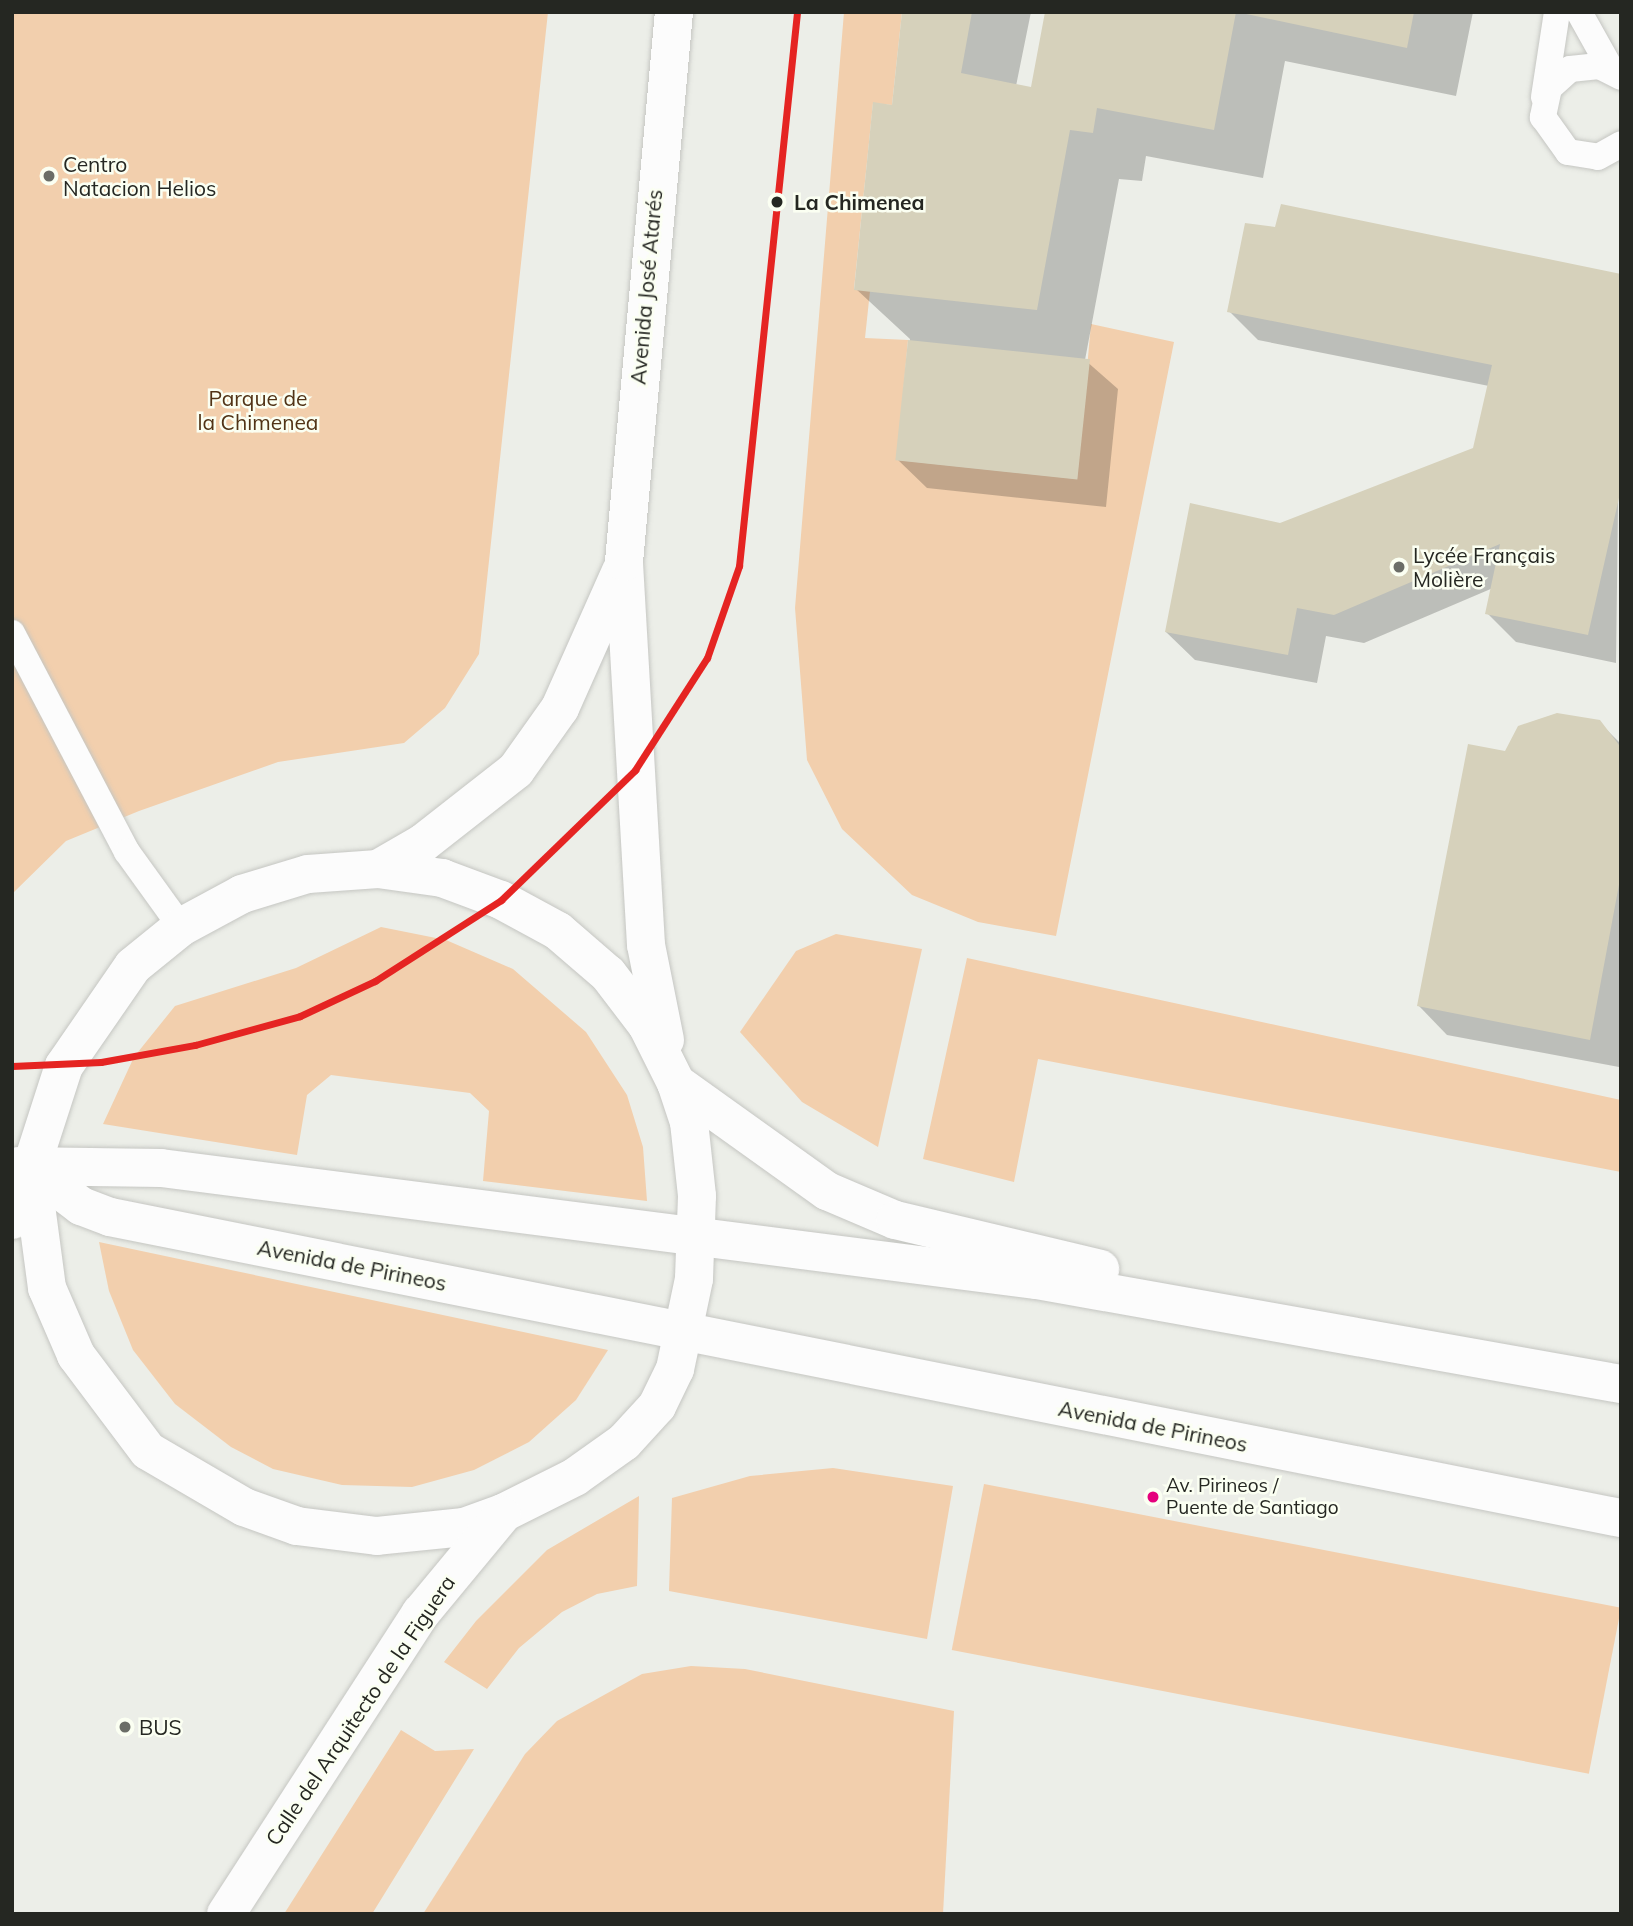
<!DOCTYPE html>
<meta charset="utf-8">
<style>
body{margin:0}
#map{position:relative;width:1633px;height:1926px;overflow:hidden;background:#eceee8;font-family:Mulish,sans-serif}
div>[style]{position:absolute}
.green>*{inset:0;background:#f2cfad;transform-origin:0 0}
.shadow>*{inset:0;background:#0003}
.building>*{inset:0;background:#d6d1bb;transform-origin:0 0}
.roads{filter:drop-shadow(0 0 2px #c5c6c2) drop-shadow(0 0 2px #c5c6c2)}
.lane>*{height:26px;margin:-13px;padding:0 13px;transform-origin:13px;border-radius:13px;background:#fcfcfc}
.street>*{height:38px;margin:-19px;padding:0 19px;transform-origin:19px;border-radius:19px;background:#fcfcfc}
.secondary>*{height:38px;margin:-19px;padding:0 19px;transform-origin:19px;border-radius:19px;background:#fcfcfc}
.tram-1>*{height:7px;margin:-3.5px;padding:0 3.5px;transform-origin:3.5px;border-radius:3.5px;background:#e52422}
.dots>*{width:19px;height:19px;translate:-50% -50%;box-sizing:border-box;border:4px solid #fbfff2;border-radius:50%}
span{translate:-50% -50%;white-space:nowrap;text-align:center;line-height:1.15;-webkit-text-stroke:5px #fbfff2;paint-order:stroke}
.bus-label{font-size:19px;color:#252722}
.left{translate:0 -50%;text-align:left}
.poi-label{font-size:21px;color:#252722}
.stop-label{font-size:21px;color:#252722;font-weight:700}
.street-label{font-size:21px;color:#252722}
.park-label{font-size:21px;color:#513316}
.frame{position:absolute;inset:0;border:14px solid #252722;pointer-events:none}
</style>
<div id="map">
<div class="green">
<i style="clip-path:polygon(12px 12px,548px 12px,479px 654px,445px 708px,404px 743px,278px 762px,139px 811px,66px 841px,12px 894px)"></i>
<i style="clip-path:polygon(844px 12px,902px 12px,892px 105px,873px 103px,854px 289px,870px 291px,865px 338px,908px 340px,897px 460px,1077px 479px,1091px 324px,1174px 342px,1056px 936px,978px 922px,912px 895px,842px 829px,807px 760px,795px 608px)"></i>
<i style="clip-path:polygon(381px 927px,446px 940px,513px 969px,586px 1032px,627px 1095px,643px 1147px,647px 1201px,483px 1181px,489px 1111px,470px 1093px,331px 1075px,307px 1095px,297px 1155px,103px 1124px,134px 1057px,175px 1006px,296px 968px)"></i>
<i style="clip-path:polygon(836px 934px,922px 949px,878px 1147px,802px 1102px,740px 1032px,796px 951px)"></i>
<i style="clip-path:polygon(967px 958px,1621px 1100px,1621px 1172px,1038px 1059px,1014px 1182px,923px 1159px)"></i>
<i style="clip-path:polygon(99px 1242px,608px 1350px,576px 1400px,529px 1442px,474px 1470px,412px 1487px,342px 1485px,273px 1469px,231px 1447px,175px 1404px,133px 1350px,109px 1291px)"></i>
<i style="clip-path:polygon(833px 1468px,953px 1486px,927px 1639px,669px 1591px,672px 1498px,750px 1476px)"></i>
<i style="left:984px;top:1484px;width:649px;height:169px;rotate:11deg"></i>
<i style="clip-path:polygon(639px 1496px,637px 1586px,597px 1594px,562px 1612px,519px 1648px,487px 1689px,444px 1662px,476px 1621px,547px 1550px)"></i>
<i style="clip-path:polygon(691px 1666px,745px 1669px,954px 1711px,943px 1914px,423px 1914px,525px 1754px,557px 1721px,642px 1674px)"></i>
<i style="clip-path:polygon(401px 1730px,435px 1751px,474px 1749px,372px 1914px,284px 1914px)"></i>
</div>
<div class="shadow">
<i style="clip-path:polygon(904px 12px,1031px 12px,1016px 86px,1032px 89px,1047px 12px,1473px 12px,1456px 96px,1285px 61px,1263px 178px,1146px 156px,1142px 181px,1119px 179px,1085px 360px,1118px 389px,1106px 507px,927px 488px,898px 460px,910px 339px,856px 289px,894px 107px)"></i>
<i style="clip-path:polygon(1621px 276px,1616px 663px,1516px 642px,1487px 613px,1493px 588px,1364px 643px,1326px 636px,1317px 683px,1195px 660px,1166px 632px,1280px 525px,1475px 449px,1489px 386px,1258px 340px,1229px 311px)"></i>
<i style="clip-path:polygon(1599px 722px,1621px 744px,1619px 1067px,1447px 1035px,1419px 1006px,1506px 753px)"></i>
</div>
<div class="building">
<i style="clip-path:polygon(902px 12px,972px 12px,961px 73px,1031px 87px,1045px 12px,1236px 12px,1214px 130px,1097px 108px,1093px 133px,1070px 130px,1037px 310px,854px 290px,873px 102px,892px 105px)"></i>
<i style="clip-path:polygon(1237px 12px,1414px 12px,1407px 48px)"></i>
<i style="clip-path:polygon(1281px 204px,1621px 274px,1621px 489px,1588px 635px,1485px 614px,1500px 544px,1334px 615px,1297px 608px,1288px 655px,1165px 632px,1190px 503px,1280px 523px,1473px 448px,1492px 365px,1227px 312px,1245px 223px,1275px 227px)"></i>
<i style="left:908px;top:340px;width:183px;height:121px;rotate:6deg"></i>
<i style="clip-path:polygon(1557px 713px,1600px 720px,1619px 745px,1621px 874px,1590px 1040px,1417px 1006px,1468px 744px,1505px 751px,1518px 726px)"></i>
</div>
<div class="roads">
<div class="lane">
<i style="left:1579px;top:12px;width:68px;rotate:60.8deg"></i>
<i style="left:1621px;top:77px;width:25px;rotate:-153deg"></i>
<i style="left:1599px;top:66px;width:29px;rotate:174deg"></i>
<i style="left:1570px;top:69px;width:28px;rotate:138deg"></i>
<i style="left:1549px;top:88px;width:30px;rotate:102deg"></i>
<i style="left:1543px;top:117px;width:43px;rotate:54.5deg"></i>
<i style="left:1568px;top:152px;width:30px;rotate:9deg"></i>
<i style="left:1598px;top:157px;width:26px;rotate:-29deg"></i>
<i style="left:1544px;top:97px;width:86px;rotate:-81.3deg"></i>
<i style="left:12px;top:633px;width:247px;rotate:62.3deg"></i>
<i style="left:127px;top:852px;width:92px;rotate:54.2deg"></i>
</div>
<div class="street">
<i style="left:12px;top:1220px;width:55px;rotate:-69.9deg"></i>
</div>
<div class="secondary">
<i style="left:378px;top:869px;width:65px;rotate:8deg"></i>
<i style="left:442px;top:878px;width:63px;rotate:20.4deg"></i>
<i style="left:501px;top:900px;width:65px;rotate:28.5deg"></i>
<i style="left:558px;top:931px;width:66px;rotate:40.7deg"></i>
<i style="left:608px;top:974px;width:64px;rotate:52.6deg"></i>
<i style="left:647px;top:1025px;width:65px;rotate:63.4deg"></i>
<i style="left:676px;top:1083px;width:41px;rotate:71.6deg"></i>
<i style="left:689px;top:1122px;width:74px;rotate:83.8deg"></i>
<i style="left:697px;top:1196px;width:83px;rotate:92.1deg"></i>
<i style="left:694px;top:1279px;width:92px;rotate:101.9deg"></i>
<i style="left:675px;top:1369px;width:41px;rotate:115.9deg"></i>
<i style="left:657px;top:1406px;width:49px;rotate:132.5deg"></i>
<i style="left:624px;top:1442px;width:60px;rotate:144.5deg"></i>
<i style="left:575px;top:1477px;width:80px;rotate:153.4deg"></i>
<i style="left:503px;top:1513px;width:41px;rotate:160.3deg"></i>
<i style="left:464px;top:1527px;width:87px;rotate:174.1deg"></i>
<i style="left:377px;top:1536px;width:81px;rotate:-172.9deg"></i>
<i style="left:297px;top:1526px;width:56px;rotate:-160.3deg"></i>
<i style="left:244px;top:1507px;width:111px;rotate:-149.7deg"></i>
<i style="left:148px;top:1451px;width:120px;rotate:-126.9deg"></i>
<i style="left:76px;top:1355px;width:73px;rotate:-113.4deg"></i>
<i style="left:47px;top:1288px;width:121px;rotate:-97.6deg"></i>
<i style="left:31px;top:1168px;width:107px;rotate:-72.1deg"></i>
<i style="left:64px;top:1066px;width:121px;rotate:-55.4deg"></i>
<i style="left:133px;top:966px;width:62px;rotate:-39.1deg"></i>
<i style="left:181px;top:927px;width:69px;rotate:-28.4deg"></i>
<i style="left:242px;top:894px;width:69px;rotate:-16.9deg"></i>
<i style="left:308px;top:874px;width:70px;rotate:-4.1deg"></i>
<i style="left:378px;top:869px;width:52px;rotate:-30deg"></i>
<i style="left:423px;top:843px;width:118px;rotate:-38.1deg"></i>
<i style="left:516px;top:770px;width:76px;rotate:-54.6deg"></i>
<i style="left:560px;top:708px;width:150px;rotate:-66deg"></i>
<i style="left:665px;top:1040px;width:97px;rotate:-101.3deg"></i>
<i style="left:646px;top:945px;width:384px;rotate:-93.3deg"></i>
<i style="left:624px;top:562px;width:552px;rotate:-84.81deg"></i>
<i style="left:676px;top:1083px;width:186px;rotate:35.6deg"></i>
<i style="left:827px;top:1191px;width:74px;rotate:23.1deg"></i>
<i style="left:895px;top:1220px;width:211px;rotate:13.4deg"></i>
<i style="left:19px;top:1166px;width:142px;rotate:0.8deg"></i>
<i style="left:161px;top:1168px;width:883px;rotate:7.29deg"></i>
<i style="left:1037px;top:1280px;width:593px;rotate:10.1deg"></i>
<i style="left:31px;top:1168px;width:63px;rotate:37.2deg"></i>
<i style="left:81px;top:1206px;width:31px;rotate:21deg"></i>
<i style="left:110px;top:1217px;width:1541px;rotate:11.27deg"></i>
<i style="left:226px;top:1914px;width:359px;rotate:-57.1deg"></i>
<i style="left:421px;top:1613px;width:127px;rotate:-50.4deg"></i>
</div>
</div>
<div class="tram-1">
<i style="left:12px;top:1066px;width:89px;rotate:-2.6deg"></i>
<i style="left:101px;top:1062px;width:96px;rotate:-10.3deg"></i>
<i style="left:195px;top:1045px;width:109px;rotate:-15.4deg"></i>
<i style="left:300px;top:1016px;width:83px;rotate:-25deg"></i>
<i style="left:375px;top:981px;width:150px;rotate:-32.7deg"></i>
<i style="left:501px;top:900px;width:187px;rotate:-44.1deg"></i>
<i style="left:635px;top:770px;width:133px;rotate:-57.3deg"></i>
<i style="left:707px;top:658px;width:97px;rotate:-70.8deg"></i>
<i style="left:739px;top:566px;width:557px;rotate:-84.02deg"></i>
</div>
<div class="dots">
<i style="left:49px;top:176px;background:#6b6d67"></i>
<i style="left:777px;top:202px;background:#252722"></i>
<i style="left:1399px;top:567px;background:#6b6d67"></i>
<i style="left:1153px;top:1497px;background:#e5007d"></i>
<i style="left:125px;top:1727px;background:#6b6d67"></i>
</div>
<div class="bus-label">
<span class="left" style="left:1166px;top:1497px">Av. Pirineos /<br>Puente de Santiago</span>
</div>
<div class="poi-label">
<span class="left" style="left:63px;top:176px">Centro<br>Natacion Helios</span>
<span class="left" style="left:1413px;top:567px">Lycée Français<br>Molière</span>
<span class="left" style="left:139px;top:1727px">BUS</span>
</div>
<div class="stop-label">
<span class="left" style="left:794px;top:202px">La Chimenea</span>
</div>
<div class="street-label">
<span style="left:646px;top:287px;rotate:-85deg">Avenida José Atarés</span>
<span style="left:352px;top:1265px;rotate:11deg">Avenida de Pirineos</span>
<span style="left:1153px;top:1426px;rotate:11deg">Avenida de Pirineos</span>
<span style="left:360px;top:1710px;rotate:-56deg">Calle del Arquitecto de la Figuera</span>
</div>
<div class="park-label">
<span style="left:258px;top:410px">Parque de<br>la Chimenea</span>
</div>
<div class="frame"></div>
</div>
